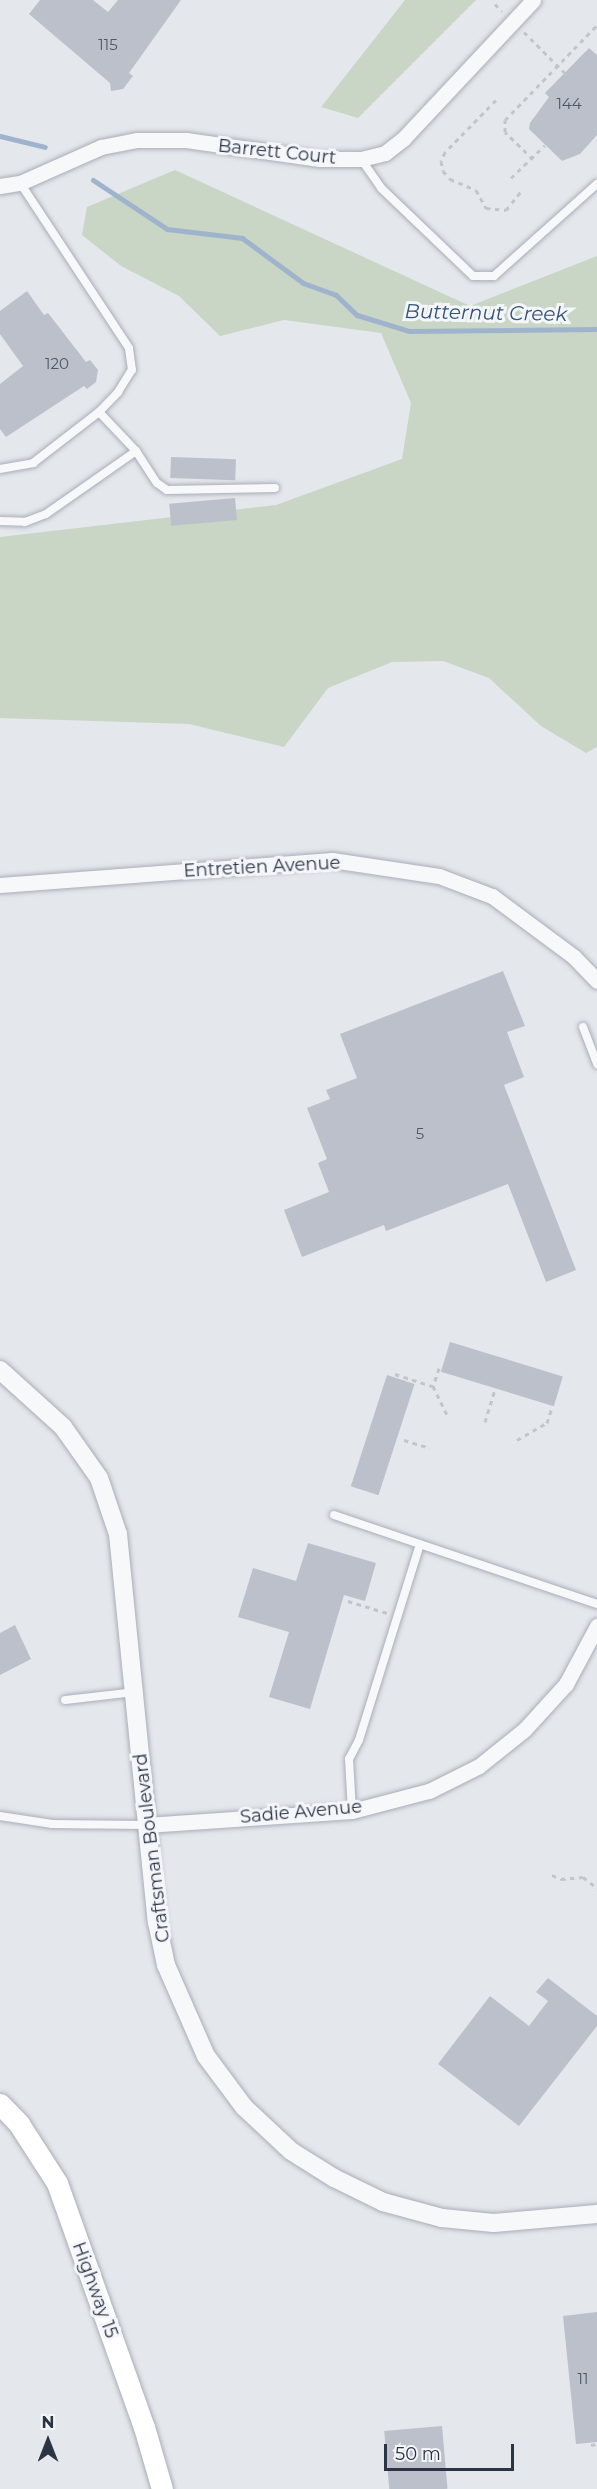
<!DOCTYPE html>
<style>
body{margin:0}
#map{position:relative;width:597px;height:2489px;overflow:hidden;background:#e4e7ec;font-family:Montserrat,sans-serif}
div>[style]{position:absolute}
.green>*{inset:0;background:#c9d6c5}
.stream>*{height:5px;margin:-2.5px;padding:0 2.5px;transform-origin:2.5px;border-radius:2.5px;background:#9fb4cc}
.building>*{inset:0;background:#bbc0ca;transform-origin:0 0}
.path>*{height:3px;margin-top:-1.5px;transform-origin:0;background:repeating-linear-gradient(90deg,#c2c5cb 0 4.5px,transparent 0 9px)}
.roads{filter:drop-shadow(0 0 2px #a9aeb7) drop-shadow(0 0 2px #a9aeb7)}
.service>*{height:8px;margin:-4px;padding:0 4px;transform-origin:4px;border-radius:4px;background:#f7f8fa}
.minor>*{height:15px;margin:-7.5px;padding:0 7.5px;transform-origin:7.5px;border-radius:7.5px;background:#f7f8fa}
.tertiary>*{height:18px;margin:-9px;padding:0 9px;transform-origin:9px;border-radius:9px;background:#f7f8fa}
.secondary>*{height:21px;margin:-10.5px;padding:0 10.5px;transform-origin:10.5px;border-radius:10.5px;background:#fff}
span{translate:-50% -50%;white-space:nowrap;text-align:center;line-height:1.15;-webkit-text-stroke:6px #f4f6f9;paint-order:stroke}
.number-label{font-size:15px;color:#4f5766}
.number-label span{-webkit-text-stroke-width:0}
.street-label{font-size:18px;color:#2b3445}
.water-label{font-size:20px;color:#34527a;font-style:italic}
.north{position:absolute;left:18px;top:2411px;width:60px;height:60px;-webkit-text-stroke:4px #f4f6f9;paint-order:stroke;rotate:0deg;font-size:16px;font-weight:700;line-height:24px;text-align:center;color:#2b3445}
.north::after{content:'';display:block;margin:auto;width:21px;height:27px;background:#2b3445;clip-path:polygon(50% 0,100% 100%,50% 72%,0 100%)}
.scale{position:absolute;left:384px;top:2444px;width:130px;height:27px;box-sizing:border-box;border:3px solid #2b3445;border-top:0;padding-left:8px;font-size:18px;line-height:21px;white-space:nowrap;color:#2b3445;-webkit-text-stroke:4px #f4f6f9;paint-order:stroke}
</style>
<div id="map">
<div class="green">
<i style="clip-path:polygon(405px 0,476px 0,358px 118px,321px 107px)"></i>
<i style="clip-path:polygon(175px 170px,470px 306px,597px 256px,597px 747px,586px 753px,541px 726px,489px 678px,443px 661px,392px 662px,328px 688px,284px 747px,189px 724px,0 718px,0 537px,276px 505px,402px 459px,411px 403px,381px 333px,284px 320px,220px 336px,179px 296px,121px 266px,82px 235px,87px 207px)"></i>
</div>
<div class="stream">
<i style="left:0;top:136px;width:46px;rotate:13.7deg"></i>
<i style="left:93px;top:180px;width:89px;rotate:33.5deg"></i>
<i style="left:167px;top:229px;width:76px;rotate:6.8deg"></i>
<i style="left:242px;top:238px;width:76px;rotate:36.4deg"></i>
<i style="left:303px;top:283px;width:35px;rotate:20deg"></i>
<i style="left:336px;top:295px;width:29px;rotate:44deg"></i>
<i style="left:357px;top:315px;width:54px;rotate:17.1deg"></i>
<i style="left:409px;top:331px;width:188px;rotate:-0.6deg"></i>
</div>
<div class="building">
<i style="clip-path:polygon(40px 0,93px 0,108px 12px,118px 0,181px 0,129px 73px,133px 76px,123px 89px,111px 91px,110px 83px,29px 14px)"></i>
<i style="clip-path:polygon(589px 48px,597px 55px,597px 135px,580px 154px,562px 161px,529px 129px,530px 123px,549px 97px,545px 93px)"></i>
<i style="clip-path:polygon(27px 291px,44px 315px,48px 313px,86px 362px,90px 360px,98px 370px,96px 382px,87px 389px,84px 386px,6px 437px,0 429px,0 384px,23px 366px,0 334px,0 311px)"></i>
<i style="left:171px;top:457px;width:65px;height:21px;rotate:2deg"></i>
<i style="left:235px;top:498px;width:22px;height:66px;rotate:85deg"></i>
<i style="clip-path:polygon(503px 971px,525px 1026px,507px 1032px,524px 1077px,504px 1085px,576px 1270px,546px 1282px,508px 1184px,386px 1231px,384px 1225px,302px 1257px,284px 1210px,329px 1192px,318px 1163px,327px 1159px,307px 1108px,330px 1099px,326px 1090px,357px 1078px,340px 1034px)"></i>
<i style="left:450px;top:1342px;width:118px;height:31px;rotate:17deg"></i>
<i style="left:387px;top:1375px;width:29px;height:117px;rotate:18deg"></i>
<i style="clip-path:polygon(308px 1543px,376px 1563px,365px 1601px,344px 1595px,310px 1709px,269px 1697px,289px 1632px,238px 1617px,253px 1568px,296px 1581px)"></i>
<i style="clip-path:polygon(15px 1625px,31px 1659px,0 1675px,0 1633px)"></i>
<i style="clip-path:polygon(548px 1978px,597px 2016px,597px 2026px,519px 2126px,438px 2064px,490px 1996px,529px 2026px,548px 2001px,536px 1992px)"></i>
<i style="clip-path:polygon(597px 2312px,597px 2442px,576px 2444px,563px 2316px)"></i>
<i style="left:442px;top:2426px;width:63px;height:58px;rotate:85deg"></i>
</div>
<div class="path">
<i style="left:495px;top:4px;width:10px;rotate:45deg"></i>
<i style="left:524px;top:32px;width:58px;rotate:45deg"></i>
<i style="left:496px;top:100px;width:73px;rotate:134.4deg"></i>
<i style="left:445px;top:152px;width:10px;rotate:114deg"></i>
<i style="left:441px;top:161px;width:10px;rotate:79deg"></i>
<i style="left:443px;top:171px;width:11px;rotate:49deg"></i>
<i style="left:450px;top:179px;width:28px;rotate:23deg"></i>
<i style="left:476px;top:190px;width:21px;rotate:61deg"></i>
<i style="left:486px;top:208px;width:20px;rotate:6deg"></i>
<i style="left:506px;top:210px;width:27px;rotate:-51deg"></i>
<i style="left:533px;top:159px;width:39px;rotate:-136deg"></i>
<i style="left:505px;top:132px;width:12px;rotate:-90deg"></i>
<i style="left:505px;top:120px;width:132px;rotate:-45.9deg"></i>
<i style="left:511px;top:178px;width:47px;rotate:-44.1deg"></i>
<i style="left:439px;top:1368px;width:19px;rotate:108deg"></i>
<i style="left:433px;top:1386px;width:34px;rotate:64deg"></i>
<i style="left:395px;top:1374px;width:40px;rotate:18deg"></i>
<i style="left:485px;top:1422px;width:34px;rotate:-73deg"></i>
<i style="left:404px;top:1440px;width:27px;rotate:17deg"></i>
<i style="left:517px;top:1440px;width:34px;rotate:-30deg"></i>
<i style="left:547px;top:1423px;width:16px;rotate:-72deg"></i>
<i style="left:348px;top:1601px;width:41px;rotate:17.1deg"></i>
<i style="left:552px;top:1875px;width:10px;rotate:24deg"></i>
<i style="left:561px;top:1879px;width:22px;rotate:-5deg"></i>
<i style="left:583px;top:1877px;width:18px;rotate:38deg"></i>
<i style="left:591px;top:2445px;width:6px;rotate:-9deg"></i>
</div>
<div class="roads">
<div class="service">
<i style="left:361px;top:159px;width:35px;rotate:55deg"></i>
<i style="left:381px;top:188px;width:127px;rotate:43.7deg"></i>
<i style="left:473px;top:276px;width:21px"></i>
<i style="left:494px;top:276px;width:138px;rotate:-41.8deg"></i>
<i style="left:136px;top:451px;width:38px;rotate:57deg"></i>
<i style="left:157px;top:483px;width:12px;rotate:35deg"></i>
<i style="left:167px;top:490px;width:108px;rotate:-1.1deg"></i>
<i style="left:0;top:469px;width:34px;rotate:-10deg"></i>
<i style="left:33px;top:463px;width:83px;rotate:-37.7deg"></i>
<i style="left:99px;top:412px;width:28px;rotate:-46deg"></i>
<i style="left:118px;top:392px;width:26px;rotate:-58deg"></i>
<i style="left:132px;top:370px;width:22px;rotate:-98deg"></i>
<i style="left:129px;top:348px;width:198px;rotate:-123.4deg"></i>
<i style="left:0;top:521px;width:25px;rotate:2deg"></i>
<i style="left:25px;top:522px;width:22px;rotate:-21deg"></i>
<i style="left:46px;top:514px;width:110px;rotate:-35deg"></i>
<i style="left:136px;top:451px;width:54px;rotate:-133.5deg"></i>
<i style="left:583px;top:1027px;width:40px;rotate:69deg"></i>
<i style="left:334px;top:1515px;width:278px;rotate:18.7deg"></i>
<i style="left:65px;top:1700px;width:70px;rotate:-6.5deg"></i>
<i style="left:352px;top:1811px;width:52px;rotate:-93.3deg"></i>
<i style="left:349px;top:1759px;width:21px;rotate:-62deg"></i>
<i style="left:359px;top:1740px;width:205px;rotate:-72.7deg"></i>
<i style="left:0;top:1816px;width:53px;rotate:8.7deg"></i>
<i style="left:52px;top:1824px;width:94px;rotate:0.6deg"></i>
</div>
<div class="minor">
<i style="left:0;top:186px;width:20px;rotate:-9deg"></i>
<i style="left:20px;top:183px;width:89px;rotate:-24deg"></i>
<i style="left:101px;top:147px;width:37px;rotate:-11deg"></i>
<i style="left:137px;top:140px;width:49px"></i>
<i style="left:186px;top:140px;width:135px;rotate:8.1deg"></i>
<i style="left:320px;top:159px;width:41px"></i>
<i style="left:361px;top:159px;width:25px;rotate:-14deg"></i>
<i style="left:385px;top:153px;width:24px;rotate:-38deg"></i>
<i style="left:404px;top:138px;width:189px;rotate:-46.9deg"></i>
<i style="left:0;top:885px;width:333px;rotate:-4.3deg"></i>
<i style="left:332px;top:860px;width:108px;rotate:8.5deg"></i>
<i style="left:439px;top:876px;width:57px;rotate:20.7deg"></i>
<i style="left:492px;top:896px;width:102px;rotate:36.6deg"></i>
<i style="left:574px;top:957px;width:33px;rotate:46deg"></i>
<i style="left:146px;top:1825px;width:206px;rotate:-3.9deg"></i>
<i style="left:352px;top:1811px;width:80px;rotate:-14.6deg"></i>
<i style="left:429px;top:1791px;width:56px;rotate:-26.6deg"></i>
<i style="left:479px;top:1766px;width:59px;rotate:-38.8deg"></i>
<i style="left:525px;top:1729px;width:61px;rotate:-47.7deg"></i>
<i style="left:566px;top:1684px;width:66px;rotate:-61.9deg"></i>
</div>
<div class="tertiary">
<i style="left:0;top:1370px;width:85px;rotate:42.1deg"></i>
<i style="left:63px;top:1427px;width:62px;rotate:54.8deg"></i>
<i style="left:99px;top:1478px;width:59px;rotate:71.3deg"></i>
<i style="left:118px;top:1534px;width:390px;rotate:84.3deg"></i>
<i style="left:157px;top:1922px;width:44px;rotate:78.2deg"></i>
<i style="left:166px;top:1965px;width:99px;rotate:66.3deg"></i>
<i style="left:206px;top:2056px;width:64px;rotate:53.3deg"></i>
<i style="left:244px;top:2107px;width:64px;rotate:43.1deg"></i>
<i style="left:291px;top:2151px;width:51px;rotate:32.1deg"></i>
<i style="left:334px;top:2178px;width:55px;rotate:26.1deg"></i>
<i style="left:383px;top:2202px;width:61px;rotate:15.2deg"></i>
<i style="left:442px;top:2218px;width:52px;rotate:5.5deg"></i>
<i style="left:494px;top:2223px;width:103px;rotate:-5deg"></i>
</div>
<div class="secondary">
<i style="left:0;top:2104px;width:28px;rotate:46deg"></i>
<i style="left:19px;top:2124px;width:70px;rotate:57.2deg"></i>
<i style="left:57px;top:2183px;width:259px;rotate:70.4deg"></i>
<i style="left:144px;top:2427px;width:65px;rotate:73.8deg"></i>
</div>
</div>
<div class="number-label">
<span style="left:108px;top:45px">115</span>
<span style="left:569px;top:104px">144</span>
<span style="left:57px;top:364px">120</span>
<span style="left:420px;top:1134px">5</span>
<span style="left:583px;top:2379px">11</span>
</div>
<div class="street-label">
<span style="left:277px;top:152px;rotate:6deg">Barrett Court</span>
<span style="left:262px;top:867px;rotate:-3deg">Entretien Avenue</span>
<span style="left:301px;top:1812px;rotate:-5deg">Sadie Avenue</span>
<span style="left:152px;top:1848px;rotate:-97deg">Craftsman Boulevard</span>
<span style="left:95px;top:2290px;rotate:70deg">Highway 15</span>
</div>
<div class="water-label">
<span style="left:486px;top:313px;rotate:1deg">Butternut Creek</span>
</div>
<div class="north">N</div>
<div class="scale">50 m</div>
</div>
